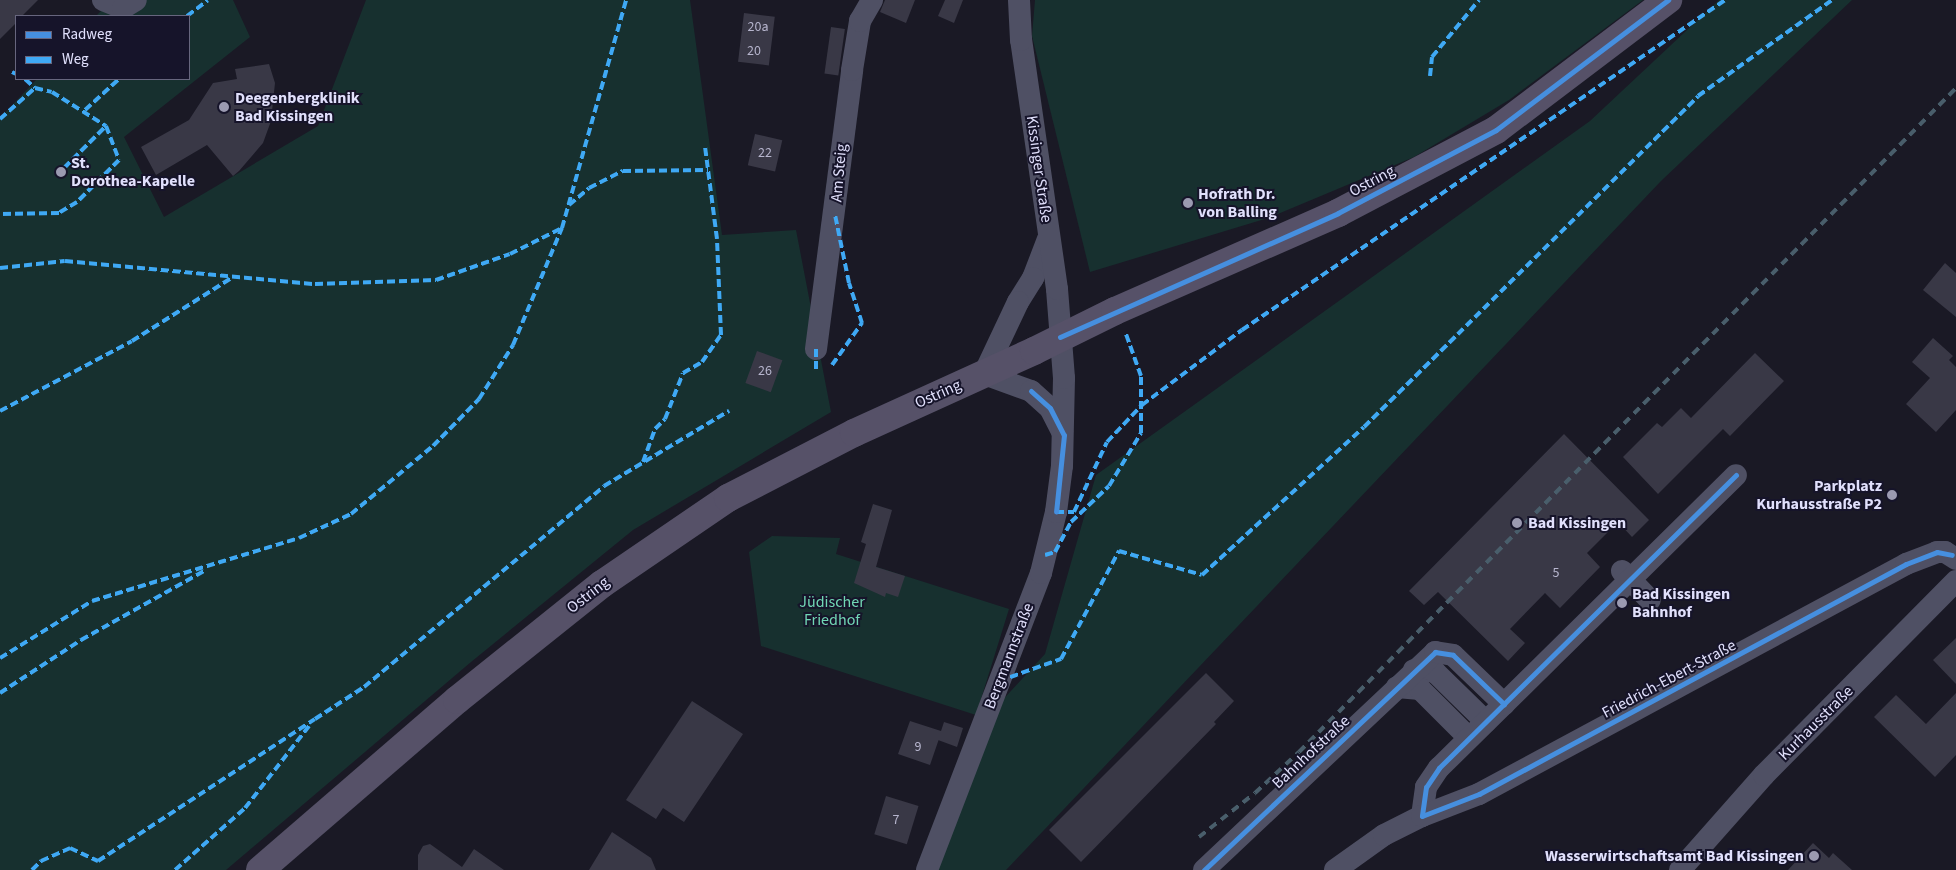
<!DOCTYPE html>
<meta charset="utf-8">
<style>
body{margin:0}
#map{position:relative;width:1956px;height:870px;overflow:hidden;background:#1a1925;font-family:"Source Sans 3",sans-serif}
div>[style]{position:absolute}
.green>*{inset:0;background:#17302f}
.building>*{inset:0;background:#393846;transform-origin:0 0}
.minor>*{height:22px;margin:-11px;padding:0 11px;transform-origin:11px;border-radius:11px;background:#4f5064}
.major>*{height:28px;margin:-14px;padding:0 14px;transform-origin:14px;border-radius:14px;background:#565168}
.rail>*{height:4px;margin-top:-2px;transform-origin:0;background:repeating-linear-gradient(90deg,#495e6b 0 8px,transparent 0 14px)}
.quiet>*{height:4px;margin-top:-2px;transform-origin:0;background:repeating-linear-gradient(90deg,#3fa9f5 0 8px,transparent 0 12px)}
.cycleway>*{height:5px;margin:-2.5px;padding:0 2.5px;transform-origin:2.5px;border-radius:2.5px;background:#468fdf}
.dots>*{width:14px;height:14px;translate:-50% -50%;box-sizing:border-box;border:2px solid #16142a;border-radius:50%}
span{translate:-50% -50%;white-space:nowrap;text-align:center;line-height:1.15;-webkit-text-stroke:4px #16142a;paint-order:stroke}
.number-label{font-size:14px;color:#b7b6ce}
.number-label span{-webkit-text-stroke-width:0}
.poi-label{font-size:16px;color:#e1e0fc;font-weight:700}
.left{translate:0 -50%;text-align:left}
.right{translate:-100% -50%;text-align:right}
.street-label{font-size:16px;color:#e1e0fc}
.park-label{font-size:16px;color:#71d7b5}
.legend{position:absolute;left:15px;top:15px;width:175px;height:65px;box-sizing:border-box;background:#16142a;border:1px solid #67667e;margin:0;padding:6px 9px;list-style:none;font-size:15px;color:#e1e0fc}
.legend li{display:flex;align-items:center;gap:10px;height:25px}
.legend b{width:25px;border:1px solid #67667e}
</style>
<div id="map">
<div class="green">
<i style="clip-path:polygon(112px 0,233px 0,250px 37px,124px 137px,164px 217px,318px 126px,366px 0,690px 0,722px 235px,796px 230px,831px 412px,633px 530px,471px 662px,226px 870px,0 870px,0 118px,37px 79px,189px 79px,189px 16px,96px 16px)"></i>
<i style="clip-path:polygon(1035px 0,1643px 0,1509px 100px,1414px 157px,1268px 218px,1090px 272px,1032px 36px)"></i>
<i style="clip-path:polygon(1719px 0,1852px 0,1661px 181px,1006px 870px,935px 870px,999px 704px,1045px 654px,1096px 475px,1590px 121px)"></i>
<i style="clip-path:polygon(772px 536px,840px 538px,836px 554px,1009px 609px,976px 715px,761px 646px,749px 552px)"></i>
</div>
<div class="building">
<i style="clip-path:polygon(0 0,38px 0,22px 16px,16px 16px,16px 23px,0 39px)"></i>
<i style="clip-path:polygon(885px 0,915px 0,906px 23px,880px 12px)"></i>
<i style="clip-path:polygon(945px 0,963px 0,954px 23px,938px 16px)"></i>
<i style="left:744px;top:13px;width:31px;height:49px;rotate:7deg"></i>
<i style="left:831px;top:27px;width:14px;height:47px;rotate:8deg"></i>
<i style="clip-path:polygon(269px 64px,275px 83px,271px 121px,263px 143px,239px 171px,233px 176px,207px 145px,156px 175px,141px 147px,189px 120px,213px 83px,237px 79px,235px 69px)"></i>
<i style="left:755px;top:134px;width:28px;height:32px;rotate:13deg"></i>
<i style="clip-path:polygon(1945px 263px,1956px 273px,1956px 317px,1923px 290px)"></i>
<i style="clip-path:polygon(1933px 338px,1953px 356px,1949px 360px,1956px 367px,1956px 410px,1936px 432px,1906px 404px,1930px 378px,1912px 362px)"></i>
<i style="left:757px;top:351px;width:27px;height:34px;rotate:20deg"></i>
<i style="clip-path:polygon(1755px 353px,1784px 381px,1730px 436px,1723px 429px,1658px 494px,1623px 457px,1657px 423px,1662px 427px,1681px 408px,1691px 418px)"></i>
<i style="clip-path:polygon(1564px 434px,1649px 520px,1632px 537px,1618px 522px,1587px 553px,1600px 567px,1560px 608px,1545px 593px,1510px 629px,1525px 643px,1508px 661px,1438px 592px,1424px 605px,1409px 591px)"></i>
<i style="clip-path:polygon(873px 504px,892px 510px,876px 567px,905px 576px,898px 597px,886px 593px,885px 597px,854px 583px,866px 544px,861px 542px)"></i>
<i style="clip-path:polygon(1956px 638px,1956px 684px,1933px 660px)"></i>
<i style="clip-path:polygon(1206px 673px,1234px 701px,1214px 722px,1216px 724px,1081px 862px,1049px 830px)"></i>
<i style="clip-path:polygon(1956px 693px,1956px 755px,1935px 777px,1874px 717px,1896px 695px,1926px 724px)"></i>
<i style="clip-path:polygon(692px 701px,743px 734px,684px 822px,663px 808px,656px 819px,626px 800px)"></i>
<i style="clip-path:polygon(910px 721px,941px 731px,944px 722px,963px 728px,957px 747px,938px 740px,941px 733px,930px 765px,898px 754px)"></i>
<i style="left:886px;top:796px;width:34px;height:40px;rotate:17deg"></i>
<i style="clip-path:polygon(612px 832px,651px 858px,656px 870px,589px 870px)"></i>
<i style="clip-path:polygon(1813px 843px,1829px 858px,1833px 853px,1852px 870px,1788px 870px)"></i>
<i style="clip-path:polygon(430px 844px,462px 867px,474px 849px,504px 870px,418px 870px,418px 855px,423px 846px)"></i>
</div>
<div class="minor">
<i style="left:103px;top:0;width:22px;rotate:22deg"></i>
<i style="left:123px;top:8px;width:15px;rotate:-32deg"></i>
<i style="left:1048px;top:239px;width:42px;rotate:111deg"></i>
<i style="left:1033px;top:278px;width:28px;rotate:122deg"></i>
<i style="left:1018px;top:302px;width:80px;rotate:115.3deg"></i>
<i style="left:984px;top:374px;width:50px;rotate:19.9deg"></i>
<i style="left:1031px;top:391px;width:25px;rotate:42deg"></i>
<i style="left:1050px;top:408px;width:27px;rotate:63deg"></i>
<i style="left:816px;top:349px;width:281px;rotate:-82.6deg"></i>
<i style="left:852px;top:70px;width:50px;rotate:-80.7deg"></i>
<i style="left:860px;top:21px;width:24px;rotate:-60deg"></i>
<i style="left:1622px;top:571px;width:40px;rotate:46deg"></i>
<i style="left:1414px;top:670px;width:21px;rotate:5deg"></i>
<i style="left:1435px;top:672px;width:71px;rotate:44.4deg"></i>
<i style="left:1397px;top:687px;width:23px;rotate:5deg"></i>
<i style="left:1420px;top:689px;width:69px;rotate:45deg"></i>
<i style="left:1422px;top:816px;width:29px;rotate:-82deg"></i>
<i style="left:1426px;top:787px;width:23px;rotate:-56deg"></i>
<i style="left:1439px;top:768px;width:417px;rotate:-44.6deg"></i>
<i style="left:927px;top:870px;width:318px;rotate:-69deg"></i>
<i style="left:1041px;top:573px;width:63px;rotate:-76.2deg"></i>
<i style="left:1056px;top:512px;width:46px;rotate:-82.6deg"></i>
<i style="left:1062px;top:466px;width:88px;rotate:-88.7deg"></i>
<i style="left:1064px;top:378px;width:89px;rotate:-94.5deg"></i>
<i style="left:1057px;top:289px;width:252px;rotate:-98.2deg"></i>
<i style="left:1021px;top:40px;width:40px;rotate:-92.9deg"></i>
<i style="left:1204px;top:870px;width:318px;rotate:-43.3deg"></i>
<i style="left:1435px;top:652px;width:18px;rotate:9deg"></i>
<i style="left:1453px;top:655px;width:71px;rotate:43.9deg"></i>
<i style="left:1335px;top:870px;width:60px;rotate:-35.5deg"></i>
<i style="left:1384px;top:835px;width:42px;rotate:-26.6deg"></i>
<i style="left:1422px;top:816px;width:61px;rotate:-21.1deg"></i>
<i style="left:1479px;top:794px;width:485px;rotate:-28.3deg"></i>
<i style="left:1906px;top:564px;width:33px;rotate:-21deg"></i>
<i style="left:1937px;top:552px;width:8px"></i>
<i style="left:1945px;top:552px;width:13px;rotate:32deg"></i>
<i style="left:1680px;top:870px;width:127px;rotate:-48.5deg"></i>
<i style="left:1764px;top:775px;width:273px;rotate:-45.3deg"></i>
</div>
<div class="major">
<i style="left:260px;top:870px;width:260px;rotate:-40.8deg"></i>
<i style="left:457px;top:700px;width:186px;rotate:-38.7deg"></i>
<i style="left:602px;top:584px;width:153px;rotate:-34.3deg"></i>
<i style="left:728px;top:498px;width:142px;rotate:-27.3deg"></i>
<i style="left:854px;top:433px;width:198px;rotate:-24.5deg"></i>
<i style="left:1034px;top:351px;width:90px;rotate:-26.3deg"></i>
<i style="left:1115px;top:311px;width:244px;rotate:-23.7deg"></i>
<i style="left:1338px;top:213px;width:178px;rotate:-27.7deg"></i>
<i style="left:1496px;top:130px;width:216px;rotate:-37.1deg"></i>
</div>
<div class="rail">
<i style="left:1199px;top:837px;width:71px;rotate:-38.2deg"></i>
<i style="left:1255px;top:793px;width:60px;rotate:-43deg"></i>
<i style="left:1299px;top:752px;width:934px;rotate:-45.3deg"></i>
</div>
<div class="quiet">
<i style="left:187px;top:16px;width:26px;rotate:-37deg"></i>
<i style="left:12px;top:72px;width:4px;rotate:27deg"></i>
<i style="left:1430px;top:76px;width:19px;rotate:-84deg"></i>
<i style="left:1432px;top:57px;width:74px;rotate:-50.5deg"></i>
<i style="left:25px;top:79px;width:13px;rotate:42deg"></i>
<i style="left:85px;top:110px;width:46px;rotate:-42.4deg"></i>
<i style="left:0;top:119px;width:47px;rotate:-41.5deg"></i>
<i style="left:35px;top:88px;width:17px;rotate:13deg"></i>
<i style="left:52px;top:92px;width:64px;rotate:32.2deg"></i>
<i style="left:106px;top:126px;width:36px;rotate:69deg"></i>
<i style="left:119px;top:160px;width:59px;rotate:135deg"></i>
<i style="left:77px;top:202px;width:21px;rotate:149deg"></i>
<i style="left:59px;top:213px;width:59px;rotate:179deg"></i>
<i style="left:64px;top:168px;width:59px;rotate:-45deg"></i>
<i style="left:569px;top:205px;width:26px;rotate:-40deg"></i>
<i style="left:589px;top:188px;width:38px;rotate:-27deg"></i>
<i style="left:623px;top:171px;width:85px;rotate:-0.7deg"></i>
<i style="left:0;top:268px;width:65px;rotate:-6.1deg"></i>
<i style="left:65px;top:261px;width:251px;rotate:5.3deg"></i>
<i style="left:315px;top:284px;width:121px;rotate:-1.9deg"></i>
<i style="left:436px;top:280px;width:78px;rotate:-19.4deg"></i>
<i style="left:510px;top:254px;width:58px;rotate:-26.6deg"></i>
<i style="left:816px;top:349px;width:24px;rotate:90deg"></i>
<i style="left:832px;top:365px;width:52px;rotate:-54.5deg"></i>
<i style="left:862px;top:323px;width:42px;rotate:-108deg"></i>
<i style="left:849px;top:283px;width:69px;rotate:-101.6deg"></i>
<i style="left:0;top:411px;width:149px;rotate:-27.9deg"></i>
<i style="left:132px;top:341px;width:120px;rotate:-32.4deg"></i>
<i style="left:643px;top:462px;width:35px;rotate:-70deg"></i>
<i style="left:655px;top:429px;width:14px;rotate:-45deg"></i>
<i style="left:665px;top:419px;width:49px;rotate:-68.6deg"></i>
<i style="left:683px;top:373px;width:22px;rotate:-30deg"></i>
<i style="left:702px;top:362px;width:33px;rotate:-55deg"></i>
<i style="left:721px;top:335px;width:96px;rotate:-92.4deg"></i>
<i style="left:717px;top:239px;width:94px;rotate:-97.4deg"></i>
<i style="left:1056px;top:512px;width:18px"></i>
<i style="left:1074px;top:512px;width:77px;rotate:-64.8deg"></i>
<i style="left:1107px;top:442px;width:51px;rotate:-46.6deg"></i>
<i style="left:1142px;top:405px;width:125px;rotate:-36.9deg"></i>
<i style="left:1242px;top:330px;width:585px;rotate:-34.34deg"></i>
<i style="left:1045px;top:555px;width:10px;rotate:-17deg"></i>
<i style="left:1055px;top:552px;width:34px;rotate:-62deg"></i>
<i style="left:1071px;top:522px;width:52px;rotate:-43.5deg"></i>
<i style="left:1109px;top:486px;width:62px;rotate:-58.9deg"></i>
<i style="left:1141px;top:433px;width:57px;rotate:-90deg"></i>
<i style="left:1141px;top:376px;width:45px;rotate:-109.7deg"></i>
<i style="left:0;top:658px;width:108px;rotate:-31.8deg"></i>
<i style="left:92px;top:601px;width:216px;rotate:-16.9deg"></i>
<i style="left:299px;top:538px;width:57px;rotate:-24.8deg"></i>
<i style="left:351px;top:514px;width:107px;rotate:-39.7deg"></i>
<i style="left:433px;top:446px;width:66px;rotate:-45.6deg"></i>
<i style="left:479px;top:399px;width:64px;rotate:-57.8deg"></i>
<i style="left:513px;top:345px;width:127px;rotate:-67.3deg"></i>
<i style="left:562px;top:228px;width:237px;rotate:-74.3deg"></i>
<i style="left:999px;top:681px;width:66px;rotate:-19.5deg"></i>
<i style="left:1061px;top:659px;width:123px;rotate:-61.8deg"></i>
<i style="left:1119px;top:551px;width:86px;rotate:16.1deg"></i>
<i style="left:1202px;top:575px;width:219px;rotate:-42.4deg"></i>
<i style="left:1364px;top:427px;width:470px;rotate:-44.7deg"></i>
<i style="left:1698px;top:96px;width:165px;rotate:-35.6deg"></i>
<i style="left:0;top:693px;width:97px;rotate:-33.2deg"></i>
<i style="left:81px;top:640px;width:141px;rotate:-29.3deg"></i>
<i style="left:32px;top:870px;width:13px;rotate:-45deg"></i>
<i style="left:41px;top:861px;width:32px;rotate:-24deg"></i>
<i style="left:70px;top:848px;width:31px;rotate:25deg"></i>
<i style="left:98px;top:861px;width:259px;rotate:-33.2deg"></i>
<i style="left:315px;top:719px;width:59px;rotate:-33.1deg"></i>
<i style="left:364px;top:687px;width:313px;rotate:-39.9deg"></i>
<i style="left:604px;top:486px;width:146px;rotate:-31deg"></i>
<i style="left:175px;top:870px;width:94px;rotate:-41.5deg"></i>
<i style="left:245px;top:808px;width:104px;rotate:-52deg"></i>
</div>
<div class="cycleway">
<i style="left:1060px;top:337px;width:304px;rotate:-24deg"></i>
<i style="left:1338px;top:213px;width:178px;rotate:-27.7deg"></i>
<i style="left:1496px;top:130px;width:216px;rotate:-37.1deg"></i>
<i style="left:1031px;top:391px;width:25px;rotate:42deg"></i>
<i style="left:1050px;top:408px;width:30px;rotate:63deg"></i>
<i style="left:1064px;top:435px;width:77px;rotate:95.9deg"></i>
<i style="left:1736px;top:475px;width:417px;rotate:135.4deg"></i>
<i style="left:1439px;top:768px;width:23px;rotate:124deg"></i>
<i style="left:1426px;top:787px;width:29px;rotate:98deg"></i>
<i style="left:1422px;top:816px;width:61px;rotate:-21.1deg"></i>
<i style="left:1479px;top:794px;width:485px;rotate:-28.3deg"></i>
<i style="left:1906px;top:564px;width:33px;rotate:-21deg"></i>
<i style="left:1937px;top:552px;width:15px;rotate:11deg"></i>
<i style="left:1204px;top:870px;width:318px;rotate:-43.3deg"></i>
<i style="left:1435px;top:652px;width:18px;rotate:9deg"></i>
<i style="left:1453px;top:655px;width:71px;rotate:43.9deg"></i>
</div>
<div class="dots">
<i style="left:224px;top:107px;background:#9b9ab1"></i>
<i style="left:61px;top:172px;background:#9b9ab1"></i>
<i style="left:1188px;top:203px;background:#9b9ab1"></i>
<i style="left:1892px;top:495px;background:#9b9ab1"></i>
<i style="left:1517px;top:523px;background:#9b9ab1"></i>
<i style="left:1622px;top:603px;background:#9b9ab1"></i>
<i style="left:1814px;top:856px;background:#9b9ab1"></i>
</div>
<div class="number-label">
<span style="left:758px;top:27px">20a</span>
<span style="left:754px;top:51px">20</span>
<span style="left:765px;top:153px">22</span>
<span style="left:765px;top:371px">26</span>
<span style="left:1556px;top:573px">5</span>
<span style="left:918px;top:747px">9</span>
<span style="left:896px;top:820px">7</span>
</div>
<div class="poi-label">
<span class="left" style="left:235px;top:107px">Deegenbergklinik<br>Bad Kissingen</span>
<span class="left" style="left:71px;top:172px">St.<br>Dorothea-Kapelle</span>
<span class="left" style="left:1198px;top:203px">Hofrath Dr.<br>von Balling</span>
<span class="right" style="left:1882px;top:495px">Parkplatz<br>Kurhausstraße P2</span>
<span class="left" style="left:1528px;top:523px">Bad Kissingen</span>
<span class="left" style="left:1632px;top:603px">Bad Kissingen<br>Bahnhof</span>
<span class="right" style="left:1804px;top:856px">Wasserwirtschaftsamt Bad Kissingen</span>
</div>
<div class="street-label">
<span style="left:1039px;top:169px;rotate:82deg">Kissinger Straße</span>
<span style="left:839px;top:173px;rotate:-85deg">Am Steig</span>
<span style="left:1372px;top:181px;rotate:-28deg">Ostring</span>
<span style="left:938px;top:394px;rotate:-24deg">Ostring</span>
<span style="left:588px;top:595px;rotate:-38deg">Ostring</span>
<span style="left:1009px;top:656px;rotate:-69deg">Bergmannstraße</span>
<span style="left:1669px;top:679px;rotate:-28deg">Friedrich-Ebert-Straße</span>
<span style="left:1816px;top:723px;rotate:-45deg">Kurhausstraße</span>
<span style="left:1311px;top:752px;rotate:-43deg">Bahnhofstraße</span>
</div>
<div class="park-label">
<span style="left:832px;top:611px">Jüdischer<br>Friedhof</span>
</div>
<ul class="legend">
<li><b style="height:6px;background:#468fdf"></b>Radweg</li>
<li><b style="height:6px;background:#3fa9f5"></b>Weg</li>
</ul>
</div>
